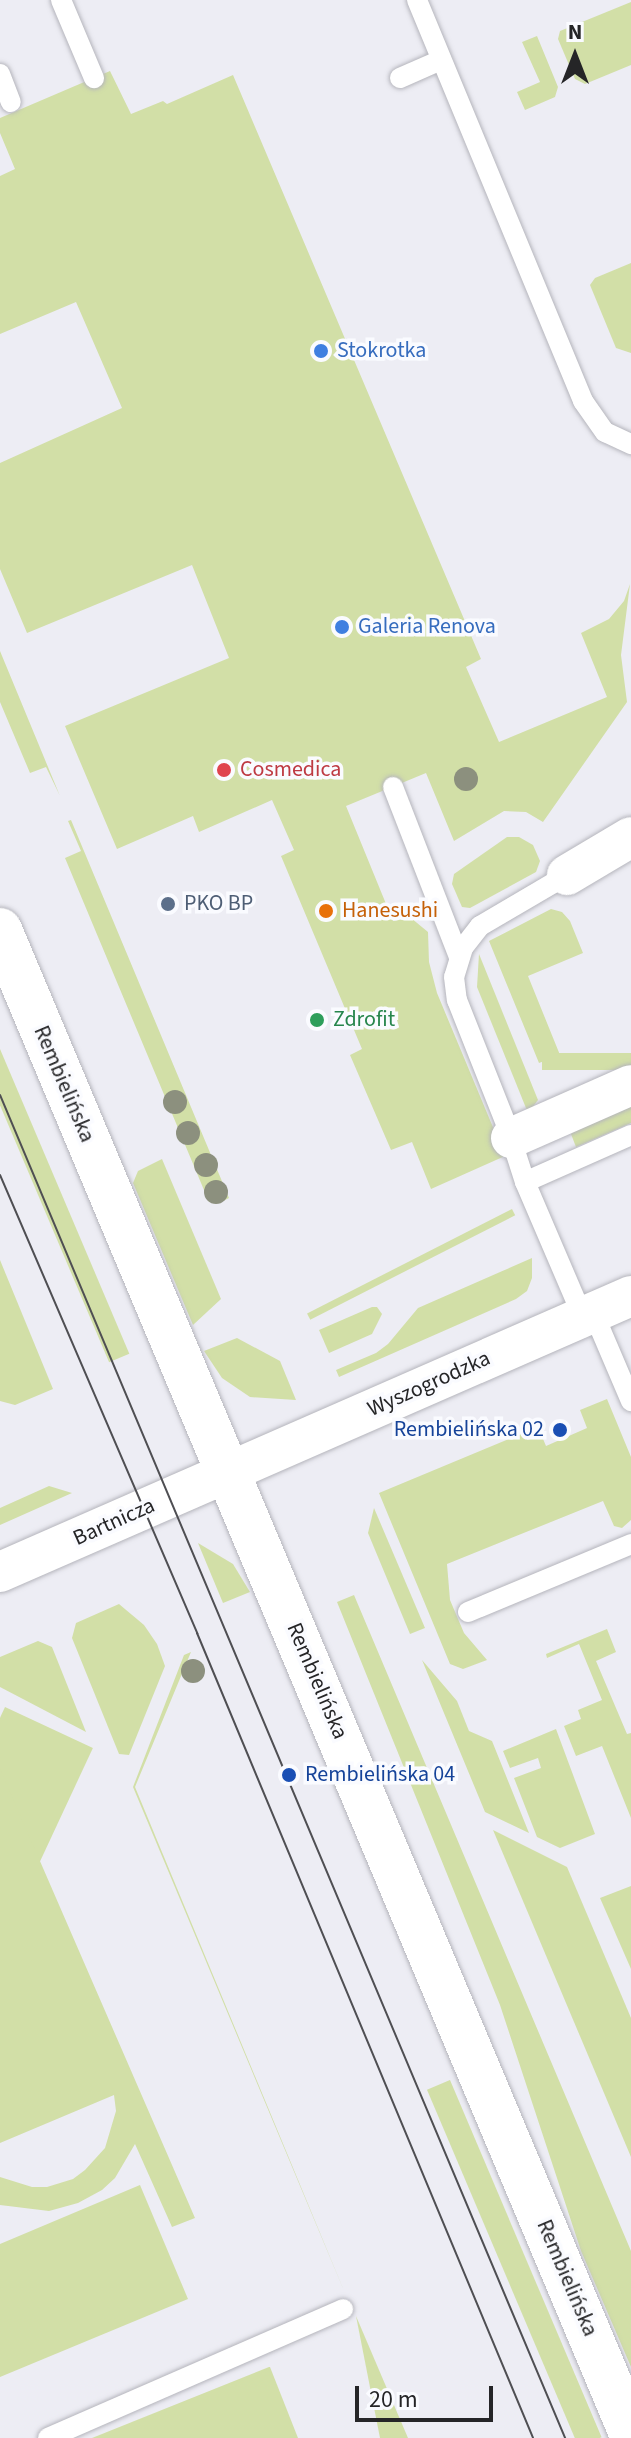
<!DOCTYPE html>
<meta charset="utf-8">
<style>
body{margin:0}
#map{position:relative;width:631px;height:2438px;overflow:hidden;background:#ededf4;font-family:"Source Sans 3",sans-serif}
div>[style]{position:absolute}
.green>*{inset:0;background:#d2dfa7;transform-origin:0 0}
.roads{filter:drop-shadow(0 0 2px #b5b5bc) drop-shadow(0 0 2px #b5b5bc)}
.lane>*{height:20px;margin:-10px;padding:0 10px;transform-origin:10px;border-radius:10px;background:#fff}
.street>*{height:40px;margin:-20px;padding:0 20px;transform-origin:20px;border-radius:20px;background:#fff}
.secondary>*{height:44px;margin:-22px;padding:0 22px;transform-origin:22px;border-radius:22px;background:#fff}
.tram>*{height:2px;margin:-1px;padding:0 1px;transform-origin:1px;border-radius:1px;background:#4f4f53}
.trees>*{width:24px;height:24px;margin:-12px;border-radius:50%;background:#8c907e}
.dots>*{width:22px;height:22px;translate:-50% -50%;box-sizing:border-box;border:4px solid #fafbff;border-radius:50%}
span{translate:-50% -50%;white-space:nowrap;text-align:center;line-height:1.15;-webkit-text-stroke:7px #fafbff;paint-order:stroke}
.shop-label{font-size:22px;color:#366cbe}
.left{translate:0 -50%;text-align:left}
.health-label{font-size:22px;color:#be3a42}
.service-label{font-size:22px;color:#4e5e75}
.food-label{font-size:22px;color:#c56008}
.leisure-label{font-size:22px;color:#27864d}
.street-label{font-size:22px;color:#252527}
.transit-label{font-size:22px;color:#164399}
.right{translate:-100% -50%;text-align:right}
.north{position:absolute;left:535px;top:16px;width:80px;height:80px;-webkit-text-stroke:6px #fafbff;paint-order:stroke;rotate:0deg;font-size:22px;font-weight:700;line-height:32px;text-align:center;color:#252527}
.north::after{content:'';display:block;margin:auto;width:28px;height:36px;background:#252527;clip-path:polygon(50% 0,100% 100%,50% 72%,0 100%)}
.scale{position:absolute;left:355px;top:2386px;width:138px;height:36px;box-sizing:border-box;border:4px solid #252527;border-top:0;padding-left:10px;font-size:24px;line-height:28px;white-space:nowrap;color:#252527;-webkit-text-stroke:6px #fafbff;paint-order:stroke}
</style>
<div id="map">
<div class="green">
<i style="clip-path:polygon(631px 2px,631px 65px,585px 84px,575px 79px,558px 39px,560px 31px)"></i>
<i style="clip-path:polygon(537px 36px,558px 87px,555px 97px,525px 110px,517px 92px,540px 82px,522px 42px)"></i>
<i style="clip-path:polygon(110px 71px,131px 114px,163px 101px,167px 104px,233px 75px,481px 659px,466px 667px,499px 742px,607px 697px,581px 633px,609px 619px,624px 601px,630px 584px,621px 655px,627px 702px,543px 822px,526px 812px,504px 811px,454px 841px,426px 773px,346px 806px,393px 921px,411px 918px,428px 932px,429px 962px,437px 993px,505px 1156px,431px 1189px,412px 1142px,391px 1150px,350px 1055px,362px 1049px,281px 856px,294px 850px,272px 800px,199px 832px,193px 816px,117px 849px,65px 726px,229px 658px,192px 565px,27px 633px,0 569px,0 463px,122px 408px,76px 302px,0 334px,0 176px,15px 169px,0 133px,0 118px)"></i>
<i style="clip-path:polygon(631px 263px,631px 353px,616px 348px,590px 285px,595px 278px)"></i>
<i style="clip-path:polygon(0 651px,60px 796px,46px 767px,30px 773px,0 702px)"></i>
<i style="clip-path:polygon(71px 820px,229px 1198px,223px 1201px,209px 1202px,65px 858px,81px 851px,68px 821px)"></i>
<i style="clip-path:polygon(507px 837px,519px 837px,533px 845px,540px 861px,536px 872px,470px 908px,462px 907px,452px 884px,454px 874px)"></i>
<i style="clip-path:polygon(551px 909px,562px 912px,570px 921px,583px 953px,528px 976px,560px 1055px,539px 1063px,489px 941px)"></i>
<i style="clip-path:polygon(479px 954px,538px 1100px,528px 1113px,477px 987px)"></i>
<i style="left:0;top:1049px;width:331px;height:22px;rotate:67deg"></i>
<i style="left:631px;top:1053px;width:17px;height:89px;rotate:90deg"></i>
<i style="clip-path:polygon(631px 1100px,631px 1123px,576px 1147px,571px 1134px,577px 1125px)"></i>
<i style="clip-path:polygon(162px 1159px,221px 1299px,193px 1325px,133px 1183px,138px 1171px)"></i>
<i style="left:512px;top:1209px;width:7px;height:230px;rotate:63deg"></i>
<i style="clip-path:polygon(532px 1258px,532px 1278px,527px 1291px,516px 1299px,339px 1377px,336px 1370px,376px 1353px,388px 1344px,418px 1308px)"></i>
<i style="clip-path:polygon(0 1260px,53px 1389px,15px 1405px,0 1401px)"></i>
<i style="clip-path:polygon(372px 1307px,377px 1307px,382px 1314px,372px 1334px,329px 1353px,319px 1330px)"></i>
<i style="clip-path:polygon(237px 1338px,280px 1361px,296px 1400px,250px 1397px,222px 1378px,204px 1351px)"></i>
<i style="clip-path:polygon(607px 1399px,631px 1457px,631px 1520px,622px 1528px,614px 1526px,603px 1501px,447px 1564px,450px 1600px,464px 1633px,487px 1660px,463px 1669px,450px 1664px,379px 1493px,538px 1427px,546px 1446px,587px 1428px,580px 1410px)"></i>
<i style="clip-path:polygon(49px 1486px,72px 1493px,0 1525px,0 1508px)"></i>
<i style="clip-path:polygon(374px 1508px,425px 1628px,410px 1634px,368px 1533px)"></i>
<i style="clip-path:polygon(198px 1543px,233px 1564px,250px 1592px,223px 1603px)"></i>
<i style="clip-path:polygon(354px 1595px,631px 2251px,631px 2367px,581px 2251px,500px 2005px,337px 1602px)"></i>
<i style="clip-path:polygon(119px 1604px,144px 1625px,157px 1644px,165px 1666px,129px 1755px,119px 1754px,72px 1638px,76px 1623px)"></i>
<i style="clip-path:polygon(607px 1629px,616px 1652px,596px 1661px,627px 1734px,631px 1733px,631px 1818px,602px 1746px,576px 1756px,564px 1726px,581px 1719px,578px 1710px,602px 1700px,579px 1644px,547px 1658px,546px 1654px)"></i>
<i style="clip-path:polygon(38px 1641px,52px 1647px,86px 1732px,0 1687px,0 1657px)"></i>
<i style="clip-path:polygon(191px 1652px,135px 1787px,347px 2298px,133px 1787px,184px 1655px)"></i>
<i style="clip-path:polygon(422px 1660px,457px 1701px,469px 1731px,492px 1741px,529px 1833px,485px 1812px)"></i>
<i style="left:5px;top:1707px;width:97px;height:631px;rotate:25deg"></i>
<i style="clip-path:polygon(556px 1729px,595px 1834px,560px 1848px,537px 1837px,514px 1778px,541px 1768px,538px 1758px,510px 1768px,503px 1751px)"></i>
<i style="clip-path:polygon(0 1769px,195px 2218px,172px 2227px,135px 2144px,115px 2178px,102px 2190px,78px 2203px,49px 2211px,0 2205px,0 2177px,32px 2187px,47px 2187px,73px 2179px,85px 2170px,105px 2148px,116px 2111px,114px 2095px,0 2143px)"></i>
<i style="clip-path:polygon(493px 1830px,567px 1867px,631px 2018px,631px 2157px)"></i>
<i style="clip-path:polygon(631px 1886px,631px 1969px,600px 1898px)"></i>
<i style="left:450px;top:2080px;width:388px;height:25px;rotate:67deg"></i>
<i style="clip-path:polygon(140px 2185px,188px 2299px,0 2377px,0 2244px)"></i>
<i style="clip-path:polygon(356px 2316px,408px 2438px,380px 2438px)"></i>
<i style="clip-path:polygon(270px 2367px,298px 2438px,92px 2438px,269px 2367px)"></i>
</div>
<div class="roads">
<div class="lane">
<i style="left:61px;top:0;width:85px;rotate:67.1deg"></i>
<i style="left:417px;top:0;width:434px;rotate:67.5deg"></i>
<i style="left:583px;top:401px;width:38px;rotate:55deg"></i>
<i style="left:605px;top:432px;width:29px;rotate:25deg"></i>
<i style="left:0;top:74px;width:30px;rotate:69deg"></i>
<i style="left:400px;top:78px;width:45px;rotate:-23.7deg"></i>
<i style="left:393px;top:787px;width:182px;rotate:68.8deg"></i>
<i style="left:567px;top:875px;width:101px;rotate:149.6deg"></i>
<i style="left:480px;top:926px;width:28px;rotate:128deg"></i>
<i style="left:463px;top:948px;width:30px;rotate:107deg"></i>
<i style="left:454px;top:977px;width:23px;rotate:83deg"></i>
<i style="left:457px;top:1000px;width:136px;rotate:68.4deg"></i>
<i style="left:507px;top:1126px;width:59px;rotate:72.2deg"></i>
<i style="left:525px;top:1182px;width:147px;rotate:66.8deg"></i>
<i style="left:525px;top:1182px;width:116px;rotate:-23.9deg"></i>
<i style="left:593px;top:1312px;width:97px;rotate:66.9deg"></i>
<i style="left:468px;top:1612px;width:177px;rotate:-22.6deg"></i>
<i style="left:48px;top:2438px;width:322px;rotate:-23.6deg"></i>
</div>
<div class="street">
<i style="left:567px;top:875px;width:74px;rotate:-30.7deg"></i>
<i style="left:511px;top:1138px;width:131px;rotate:-23.8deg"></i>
<i style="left:0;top:1572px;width:689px;rotate:-23.62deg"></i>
</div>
<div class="secondary">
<i style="left:0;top:930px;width:1630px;rotate:67.23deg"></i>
</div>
</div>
<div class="tram">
<i style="left:0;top:1095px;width:1457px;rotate:67.18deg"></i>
<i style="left:0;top:1175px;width:499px;rotate:66.7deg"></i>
<i style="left:197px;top:1633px;width:872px;rotate:67.34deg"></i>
</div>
<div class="trees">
<i style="left:466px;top:779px"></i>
<i style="left:175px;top:1102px"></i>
<i style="left:188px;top:1133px"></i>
<i style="left:206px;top:1165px"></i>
<i style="left:216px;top:1192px"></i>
<i style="left:193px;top:1671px"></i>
</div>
<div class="dots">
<i style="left:321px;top:351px;background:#3f7fe0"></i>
<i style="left:342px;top:627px;background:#3f7fe0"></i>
<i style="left:224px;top:770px;background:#e0444e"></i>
<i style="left:168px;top:904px;background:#5c6f8a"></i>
<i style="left:326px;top:911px;background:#e8710a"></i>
<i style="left:317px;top:1020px;background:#2e9e5b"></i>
<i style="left:560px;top:1430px;background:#1a4fb4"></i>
<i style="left:289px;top:1775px;background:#1a4fb4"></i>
</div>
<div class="shop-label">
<span class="left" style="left:337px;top:351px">Stokrotka</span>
<span class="left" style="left:358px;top:627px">Galeria Renova</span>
</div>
<div class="health-label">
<span class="left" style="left:240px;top:770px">Cosmedica</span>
</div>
<div class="service-label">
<span class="left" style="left:184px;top:904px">PKO BP</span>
</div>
<div class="food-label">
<span class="left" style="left:342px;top:911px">Hanesushi</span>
</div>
<div class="leisure-label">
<span class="left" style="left:333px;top:1020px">Zdrofit</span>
</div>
<div class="street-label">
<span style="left:64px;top:1084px;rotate:67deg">Rembielińska</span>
<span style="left:429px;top:1384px;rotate:-24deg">Wyszogrodzka</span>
<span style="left:114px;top:1522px;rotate:-24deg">Bartnicza</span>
<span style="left:317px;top:1681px;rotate:67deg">Rembielińska</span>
<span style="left:567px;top:2278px;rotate:67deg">Rembielińska</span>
</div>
<div class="transit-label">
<span class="right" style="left:544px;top:1430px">Rembielińska 02</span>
<span class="left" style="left:305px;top:1775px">Rembielińska 04</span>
</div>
<div class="north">N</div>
<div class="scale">20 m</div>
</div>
